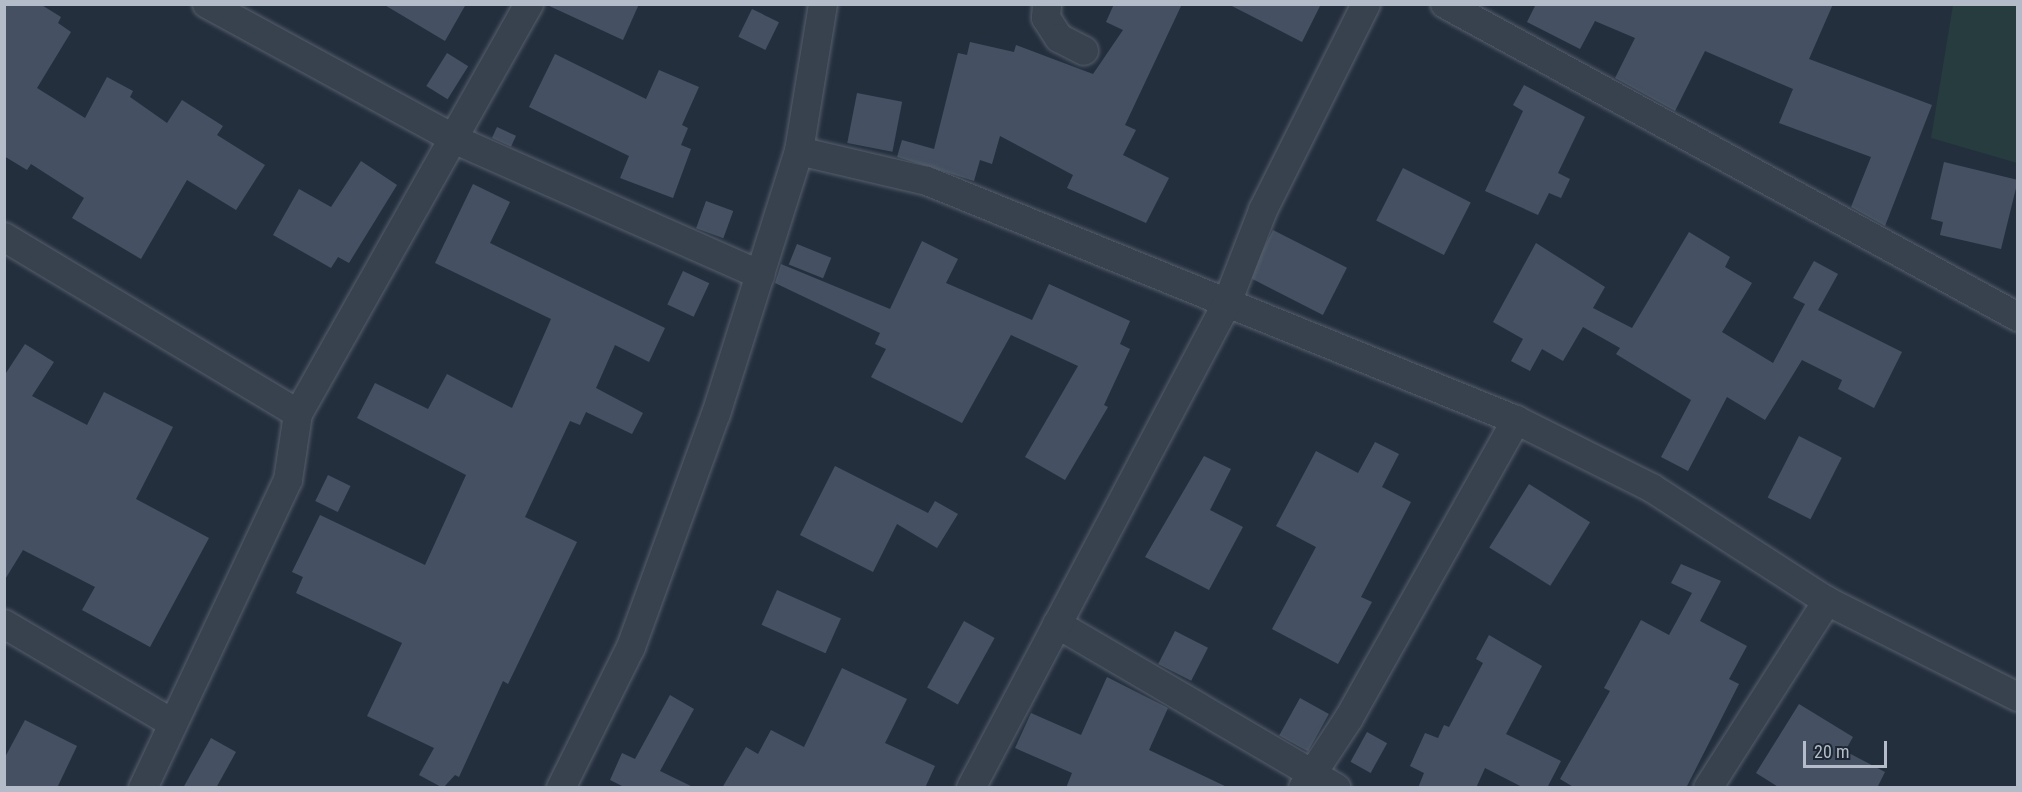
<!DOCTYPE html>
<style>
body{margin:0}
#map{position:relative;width:2022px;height:792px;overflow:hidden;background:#242f3e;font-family:"Roboto Condensed",sans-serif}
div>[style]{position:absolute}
.green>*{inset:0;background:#263c3f}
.building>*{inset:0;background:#455162;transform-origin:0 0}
.roads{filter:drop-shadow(0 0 2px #565f6c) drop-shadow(0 0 2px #565f6c)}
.street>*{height:28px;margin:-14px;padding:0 14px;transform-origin:14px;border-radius:14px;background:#38414e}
span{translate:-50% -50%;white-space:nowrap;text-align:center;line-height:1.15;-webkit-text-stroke:4.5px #1d2633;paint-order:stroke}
.frame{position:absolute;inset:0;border:6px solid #b4bcc9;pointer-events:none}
.scale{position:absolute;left:1803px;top:741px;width:84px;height:27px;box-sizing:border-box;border:3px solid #b4bcc9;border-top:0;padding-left:8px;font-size:18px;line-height:21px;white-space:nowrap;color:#b4bcc9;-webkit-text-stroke:4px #1d2633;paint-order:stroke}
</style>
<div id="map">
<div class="green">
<i style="clip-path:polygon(1953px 5px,2017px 5px,2017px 163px,1931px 138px)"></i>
</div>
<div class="building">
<i style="clip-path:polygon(4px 4px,40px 4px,61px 17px,58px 23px,71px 32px,37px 88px,85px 118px,107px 77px,133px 91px,130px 97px,167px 123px,182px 100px,223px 126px,217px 135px,265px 165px,236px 210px,187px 180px,141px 259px,72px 218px,84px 198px,31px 164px,27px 170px,4px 156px)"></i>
<i style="clip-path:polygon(383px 4px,466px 4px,445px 41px)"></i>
<i style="clip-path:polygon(545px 4px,639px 4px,623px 40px)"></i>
<i style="clip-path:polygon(1114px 4px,1182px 4px,1125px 125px,1136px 130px,1123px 155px,1169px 178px,1146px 223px,1067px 188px,1073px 175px,1000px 136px,992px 164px,980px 160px,974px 181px,897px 157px,902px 140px,934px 149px,958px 53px,967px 55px,970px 42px,1014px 52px,1016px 45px,1093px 74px,1123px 30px,1106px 22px)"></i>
<i style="clip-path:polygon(1228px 4px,1321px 4px,1302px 42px)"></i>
<i style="clip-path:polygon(1536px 4px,1833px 4px,1809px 59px,1932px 105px,1885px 226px,1851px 207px,1871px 157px,1779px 123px,1793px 89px,1705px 51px,1675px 111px,1615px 78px,1635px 38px,1595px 21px,1580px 49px,1527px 22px)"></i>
<i style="left:752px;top:9px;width:30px;height:31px;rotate:26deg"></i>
<i style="left:447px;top:53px;width:25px;height:39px;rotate:32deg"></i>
<i style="clip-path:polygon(555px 54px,646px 99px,659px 70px,699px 87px,682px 125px,688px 128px,681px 145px,691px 149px,673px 198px,620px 178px,629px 156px,529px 107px)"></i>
<i style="clip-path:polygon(1524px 85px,1585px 117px,1558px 173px,1570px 179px,1561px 198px,1549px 193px,1538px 215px,1485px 191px,1523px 111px,1513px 105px)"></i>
<i style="left:857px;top:93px;width:46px;height:51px;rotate:11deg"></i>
<i style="left:497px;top:127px;width:21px;height:12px;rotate:25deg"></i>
<i style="clip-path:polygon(361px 161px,397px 185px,349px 263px,338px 257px,331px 268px,273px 235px,299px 189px,331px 207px)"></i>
<i style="clip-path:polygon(1944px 162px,2018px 180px,2001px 249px,1940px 235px,1943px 222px,1931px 219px)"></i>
<i style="left:1403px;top:168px;width:76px;height:59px;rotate:27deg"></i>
<i style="clip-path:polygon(473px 184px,510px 202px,490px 243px,665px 328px,649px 362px,615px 345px,596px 388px,643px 413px,632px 434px,586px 412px,580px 425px,570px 421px,525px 517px,577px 542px,508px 684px,503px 681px,459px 777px,455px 775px,443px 788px,419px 775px,434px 748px,367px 716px,402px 643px,296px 593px,303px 577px,292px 572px,320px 515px,425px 565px,466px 475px,357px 418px,375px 383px,428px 409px,447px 374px,512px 408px,551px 319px,435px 263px)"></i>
<i style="left:706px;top:201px;width:29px;height:29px;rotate:20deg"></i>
<i style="left:1273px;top:230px;width:83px;height:53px;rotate:27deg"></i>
<i style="clip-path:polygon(1689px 232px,1730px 257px,1725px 267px,1752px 283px,1722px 332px,1773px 363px,1805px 304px,1793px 298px,1814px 261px,1838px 274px,1818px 310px,1902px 352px,1874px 408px,1838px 389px,1842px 380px,1802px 360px,1765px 420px,1727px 397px,1688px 471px,1661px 457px,1691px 400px,1616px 354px,1620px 348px,1583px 327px,1563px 361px,1542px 349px,1530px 371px,1511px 361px,1523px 339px,1493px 322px,1536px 243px,1605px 287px,1593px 308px,1632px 328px)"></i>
<i style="clip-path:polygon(922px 241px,958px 259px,946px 283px,1032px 320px,1049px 284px,1130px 321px,1120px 344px,1130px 349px,1104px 405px,1108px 407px,1065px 480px,1025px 457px,1078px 366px,1011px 335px,962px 423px,871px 377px,886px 349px,875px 344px,880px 333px,775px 283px,781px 264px,890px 309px)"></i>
<i style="left:797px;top:244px;width:37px;height:22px;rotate:22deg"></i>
<i style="left:683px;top:271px;width:29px;height:37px;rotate:25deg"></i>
<i style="clip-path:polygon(25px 344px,54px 362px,32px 396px,87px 425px,104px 392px,173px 427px,136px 499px,209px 538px,150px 647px,82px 610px,95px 587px,23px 550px,4px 581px,4px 376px)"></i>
<i style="left:1799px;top:436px;width:48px;height:69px;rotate:27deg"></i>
<i style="clip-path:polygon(1375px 442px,1399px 454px,1382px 487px,1411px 502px,1361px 597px,1372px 602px,1338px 664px,1272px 629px,1316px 547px,1276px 526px,1316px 451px,1358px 473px)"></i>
<i style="clip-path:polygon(1204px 456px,1231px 469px,1210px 510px,1243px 527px,1209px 590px,1145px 557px)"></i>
<i style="clip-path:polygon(835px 466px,928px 513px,935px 501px,958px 514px,937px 548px,897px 524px,873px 572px,800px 535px)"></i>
<i style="left:328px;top:475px;width:25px;height:29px;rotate:26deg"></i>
<i style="left:1529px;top:484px;width:72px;height:75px;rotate:32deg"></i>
<i style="clip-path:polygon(1681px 564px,1721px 581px,1700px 621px,1747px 646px,1729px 679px,1739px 684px,1686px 788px,1575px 788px,1560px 779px,1610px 691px,1604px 688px,1641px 620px,1669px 635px,1692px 593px,1671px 583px)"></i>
<i style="left:777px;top:590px;width:70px;height:38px;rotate:24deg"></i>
<i style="left:964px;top:621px;width:35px;height:76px;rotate:29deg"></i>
<i style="left:1175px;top:631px;width:37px;height:37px;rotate:27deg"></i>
<i style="clip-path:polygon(1489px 635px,1542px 666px,1506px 734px,1561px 761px,1547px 788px,1524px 788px,1485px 768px,1476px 788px,1418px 788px,1424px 773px,1410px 766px,1425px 733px,1438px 738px,1444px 725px,1449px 727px,1483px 663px,1476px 659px)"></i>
<i style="clip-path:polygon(842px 668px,907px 699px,885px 743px,935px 766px,925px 788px,722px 788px,746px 747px,758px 754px,771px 730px,804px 747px)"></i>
<i style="clip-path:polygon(1107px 677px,1168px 708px,1149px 750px,1229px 788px,1066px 788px,1072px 773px,1015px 748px,1031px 713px,1081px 735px)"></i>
<i style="clip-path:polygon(670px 695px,694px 709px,660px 771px,695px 788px,626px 788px,610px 780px,622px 753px,635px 759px)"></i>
<i style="left:1300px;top:698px;width:33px;height:43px;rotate:29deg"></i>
<i style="clip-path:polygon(1799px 704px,1853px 737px,1845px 751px,1885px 772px,1877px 788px,1780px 788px,1756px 773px)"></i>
<i style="clip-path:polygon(25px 720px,77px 746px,57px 788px,4px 788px,4px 759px)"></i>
<i style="left:1367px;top:732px;width:23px;height:34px;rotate:29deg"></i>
<i style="clip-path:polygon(211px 738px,236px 752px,216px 788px,183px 788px)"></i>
</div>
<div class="roads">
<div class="street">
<i style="left:207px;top:4px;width:284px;rotate:28.6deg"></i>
<i style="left:456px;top:140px;width:333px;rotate:23.9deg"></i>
<i style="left:1047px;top:4px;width:14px;rotate:94deg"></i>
<i style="left:1046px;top:18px;width:24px;rotate:57deg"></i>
<i style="left:1059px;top:38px;width:28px;rotate:27deg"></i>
<i style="left:1445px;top:4px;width:653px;rotate:28.65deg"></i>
<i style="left:799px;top:151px;width:131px;rotate:13.2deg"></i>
<i style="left:927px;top:181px;width:636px;rotate:22.09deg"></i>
<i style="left:1516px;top:420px;width:152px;rotate:26.6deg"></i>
<i style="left:1652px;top:488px;width:208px;rotate:32.9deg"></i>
<i style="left:1827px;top:601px;width:214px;rotate:26.7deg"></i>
<i style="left:4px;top:237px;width:343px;rotate:31deg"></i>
<i style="left:4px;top:624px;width:195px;rotate:30.5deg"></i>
<i style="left:1057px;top:624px;width:324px;rotate:30.4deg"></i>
<i style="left:143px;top:788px;width:340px;rotate:-64.8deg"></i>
<i style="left:288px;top:480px;width:67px;rotate:-81.4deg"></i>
<i style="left:298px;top:414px;width:471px;rotate:-60.6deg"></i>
<i style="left:561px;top:788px;width:157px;rotate:-63.6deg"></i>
<i style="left:631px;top:647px;width:248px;rotate:-70deg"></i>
<i style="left:716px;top:414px;width:276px;rotate:-72.5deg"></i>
<i style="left:799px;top:151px;width:149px;rotate:-80.7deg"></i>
<i style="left:971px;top:788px;width:548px;rotate:-62.17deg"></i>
<i style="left:1227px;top:303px;width:100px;rotate:-68.8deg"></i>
<i style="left:1263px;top:210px;width:230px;rotate:-63.4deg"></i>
<i style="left:1303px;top:788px;width:84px;rotate:-56.7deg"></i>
<i style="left:1349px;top:718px;width:342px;rotate:-60.7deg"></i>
<i style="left:1708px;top:788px;width:222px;rotate:-57.5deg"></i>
</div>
</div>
<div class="frame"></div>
<div class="scale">20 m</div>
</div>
